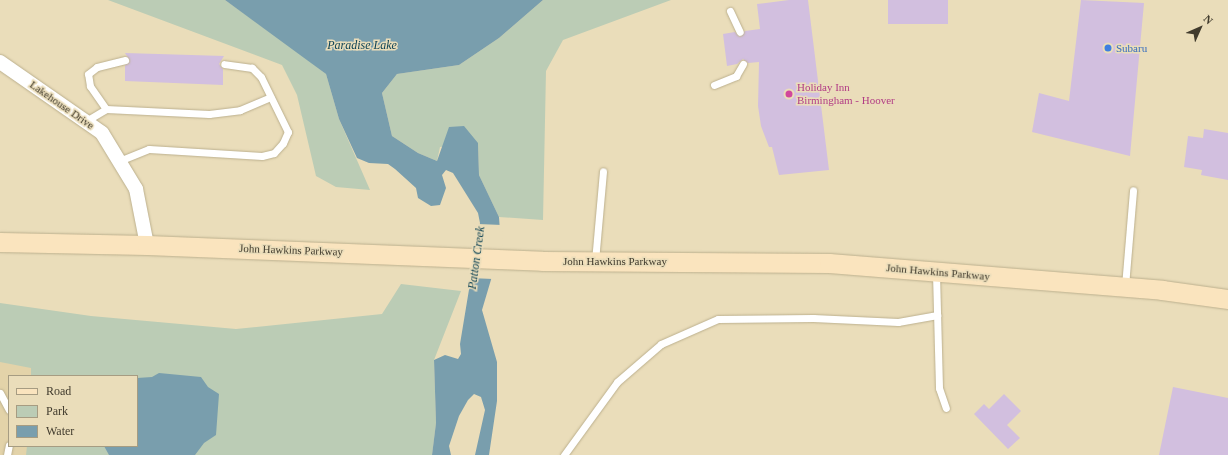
<!DOCTYPE html>
<style>
body{margin:0}
#map{position:relative;width:1228px;height:455px;overflow:hidden;background:#eaddba;font-family:"Times New Roman",serif}
div>[style]{position:absolute}
.built>*{inset:0;background:#e3d3a9}
.green>*{inset:0;background:#bbccb5}
.water>*{inset:0;background:#799ead}
.pier>*{inset:0;background:#eaddba}
.building>*{inset:0;background:#d2bfdf;transform-origin:0 0}
.roads{filter:drop-shadow(0 0 1px #bcb08e) drop-shadow(0 0 1px #bcb08e)}
.service>*{height:7px;margin:-3.5px;padding:0 3.5px;transform-origin:3.5px;border-radius:3.5px;background:#fff}
.minor>*{height:14px;margin:-7px;padding:0 7px;transform-origin:7px;border-radius:7px;background:#fff}
.secondary>*{height:19px;margin:-9.5px;padding:0 9.5px;transform-origin:9.5px;border-radius:9.5px;background:#fae4be}
.dots>*{width:11px;height:11px;translate:-50% -50%;box-sizing:border-box;border:2px solid #eaddba;border-radius:50%}
span{translate:-50% -50%;white-space:nowrap;text-align:center;line-height:1.15;-webkit-text-stroke:3px #eaddba;paint-order:stroke}
.shop-label{font-size:11px;color:#366cbe}
.left{translate:0 -50%;text-align:left}
.hotel-label{font-size:11px;color:#b23c85}
.street-label{font-size:11px;color:#413b2d}
.water-label{font-size:12px;color:#0d4254;font-style:italic}
.legend{position:absolute;left:8px;top:375px;width:130px;height:72px;box-sizing:border-box;background:#eaddba;border:1px solid #a69c82;margin:0;padding:5px 7px;list-style:none;font-size:12px;color:#413b2d}
.legend li{display:flex;align-items:center;gap:8px;height:20px}
.legend b{width:20px;border:1px solid #a69c82}
.north{position:absolute;left:1180px;top:8px;width:40px;height:40px;-webkit-text-stroke:3px #eaddba;paint-order:stroke;rotate:45deg;font-size:11px;font-weight:700;line-height:16px;text-align:center;color:#413b2d}
.north::after{content:'';display:block;margin:auto;width:14px;height:18px;background:#413b2d;clip-path:polygon(50% 0,100% 100%,50% 72%,0 100%)}
</style>
<div id="map">
<div class="built">
<i style="clip-path:polygon(0 324px,76px 376px,9px 376px,9px 446px,59px 446px,57px 455px,0 455px)"></i>
</div>
<div class="green">
<i style="clip-path:polygon(108px 0,225px 0,296px 51px,326px 74px,339px 119px,370px 190px,336px 187px,316px 176px,297px 95px,282px 65px)"></i>
<i style="clip-path:polygon(543px 0,671px 0,563px 40px,546px 71px,543px 220px,499px 217px,479px 175px,478px 143px,440px 147px,437px 161px,418px 153px,392px 136px,382px 93px,397px 74px,459px 65px,499px 38px)"></i>
<i style="clip-path:polygon(401px 284px,461px 291px,434px 360px,436px 423px,432px 455px,26px 455px,27px 446px,137px 446px,137px 376px,31px 376px,31px 368px,0 362px,0 303px,91px 316px,236px 329px,382px 314px)"></i>
</div>
<div class="water">
<i style="clip-path:polygon(225px 0,543px 0,499px 38px,459px 65px,397px 74px,382px 93px,392px 136px,418px 153px,437px 161px,449px 127px,464px 126px,478px 143px,479px 175px,499px 217px,501px 246px,482px 310px,497px 362px,497px 401px,489px 455px,475px 455px,485px 410px,481px 397px,474px 394px,468px 400px,459px 416px,449px 446px,451px 455px,432px 455px,436px 423px,434px 360px,445px 355px,458px 359px,461px 354px,460px 344px,480px 223px,478px 213px,453px 173px,446px 170px,442px 175px,446px 188px,440px 205px,431px 206px,418px 198px,416px 188px,395px 169px,388px 164px,369px 163px,357px 158px,339px 119px,326px 74px)"></i>
<i style="clip-path:polygon(159px 373px,201px 377px,208px 387px,219px 394px,216px 435px,204px 443px,195px 455px,109px 455px,104px 446px,137px 446px,137px 378px,152px 377px)"></i>
</div>
<div class="pier">
<i style="clip-path:polygon(478px 224px,502px 225px,503px 246px,493px 279px,470px 278px)"></i>
</div>
<div class="building">
<i style="clip-path:polygon(789px 0,808px 0,829px 170px,779px 175px,772px 147px,769px 147px,761px 126px,758px 106px,759px 62px,748px 63px,743px 59px,737px 64px,727px 66px,723px 34px,735px 32px,740px 37px,745px 31px,760px 29px,757px 4px)"></i>
<i style="left:888px;top:0;width:60px;height:24px"></i>
<i style="clip-path:polygon(1081px 0,1144px 3px,1130px 156px,1032px 132px,1039px 93px,1069px 101px)"></i>
<i style="clip-path:polygon(125px 53px,224px 56px,219px 64px,223px 69px,223px 85px,125px 81px,125px 65px,130px 61px)"></i>
<i style="clip-path:polygon(1204px 129px,1228px 133px,1228px 180px,1201px 175px,1202px 170px,1184px 167px,1188px 136px,1203px 138px)"></i>
<i style="clip-path:polygon(1173px 387px,1228px 398px,1228px 455px,1159px 455px)"></i>
<i style="clip-path:polygon(1004px 394px,1021px 411px,1007px 425px,1020px 438px,1008px 449px,974px 414px,984px 404px,989px 409px)"></i>
</div>
<div class="roads">
<div class="service">
<i style="left:730px;top:11px;width:23px;rotate:65deg"></i>
<i style="left:714px;top:85px;width:24px;rotate:-22deg"></i>
<i style="left:736px;top:76px;width:14px;rotate:-60deg"></i>
<i style="left:106px;top:109px;width:28px;rotate:-125deg"></i>
<i style="left:90px;top:86px;width:12px;rotate:-99deg"></i>
<i style="left:88px;top:74px;width:11px;rotate:-38deg"></i>
<i style="left:97px;top:67px;width:29px;rotate:-14deg"></i>
<i style="left:86px;top:121px;width:23px;rotate:-31deg"></i>
<i style="left:106px;top:109px;width:103px;rotate:2.8deg"></i>
<i style="left:209px;top:114px;width:31px;rotate:-7deg"></i>
<i style="left:240px;top:110px;width:33px;rotate:-23deg"></i>
<i style="left:119px;top:161px;width:32px;rotate:-22deg"></i>
<i style="left:149px;top:149px;width:113px;rotate:3.5deg"></i>
<i style="left:262px;top:156px;width:12px;rotate:-14deg"></i>
<i style="left:274px;top:153px;width:13px;rotate:-48deg"></i>
<i style="left:283px;top:143px;width:12px;rotate:-66deg"></i>
<i style="left:288px;top:132px;width:61px;rotate:-116.1deg"></i>
<i style="left:261px;top:77px;width:13px;rotate:-135deg"></i>
<i style="left:252px;top:68px;width:28px;rotate:-172deg"></i>
<i style="left:595px;top:261px;width:90px;rotate:-84.9deg"></i>
<i style="left:936px;top:273px;width:115px;rotate:88.5deg"></i>
<i style="left:939px;top:388px;width:21px;rotate:71deg"></i>
<i style="left:1125px;top:286px;width:96px;rotate:-85.2deg"></i>
<i style="left:0;top:393px;width:19px;rotate:62deg"></i>
<i style="left:7px;top:455px;width:10px;rotate:-79deg"></i>
<i style="left:564px;top:455px;width:90px;rotate:-54deg"></i>
<i style="left:617px;top:382px;width:58px;rotate:-40.8deg"></i>
<i style="left:661px;top:344px;width:62px;rotate:-23.7deg"></i>
<i style="left:718px;top:319px;width:95px;rotate:-0.6deg"></i>
<i style="left:813px;top:318px;width:85px;rotate:2.7deg"></i>
<i style="left:898px;top:322px;width:40px;rotate:-10deg"></i>
</div>
<div class="minor">
<i style="left:0;top:62px;width:124px;rotate:34.8deg"></i>
<i style="left:102px;top:133px;width:66px;rotate:58.7deg"></i>
<i style="left:136px;top:189px;width:57px;rotate:78.9deg"></i>
</div>
<div class="secondary">
<i style="left:0;top:242px;width:147px;rotate:1.2deg"></i>
<i style="left:147px;top:245px;width:395px;rotate:2.3deg"></i>
<i style="left:542px;top:261px;width:287px;rotate:0.4deg"></i>
<i style="left:829px;top:263px;width:334px;rotate:4.6deg"></i>
<i style="left:1162px;top:290px;width:67px;rotate:7.8deg"></i>
</div>
</div>
<div class="dots">
<i style="left:1108px;top:48px;background:#3f7fe0"></i>
<i style="left:789px;top:94px;background:#d1479c"></i>
</div>
<div class="shop-label">
<span class="left" style="left:1116px;top:48px">Subaru</span>
</div>
<div class="hotel-label">
<span class="left" style="left:797px;top:94px">Holiday Inn<br>Birmingham - Hoover</span>
</div>
<div class="street-label">
<span style="left:62px;top:105px;rotate:35deg">Lakehouse Drive</span>
<span style="left:291px;top:250px;rotate:2deg">John Hawkins Parkway</span>
<span style="left:615px;top:261px">John Hawkins Parkway</span>
<span style="left:938px;top:272px;rotate:5deg">John Hawkins Parkway</span>
</div>
<div class="water-label">
<span style="left:362px;top:46px">Paradise Lake</span>
<span style="left:477px;top:258px;rotate:-82deg">Patton Creek</span>
</div>
<ul class="legend">
<li><b style="height:5px;background:#fae4be"></b>Road</li>
<li><b style="height:11px;background:#bbccb5"></b>Park</li>
<li><b style="height:11px;background:#799ead"></b>Water</li>
</ul>
<div class="north">N</div>
</div>
